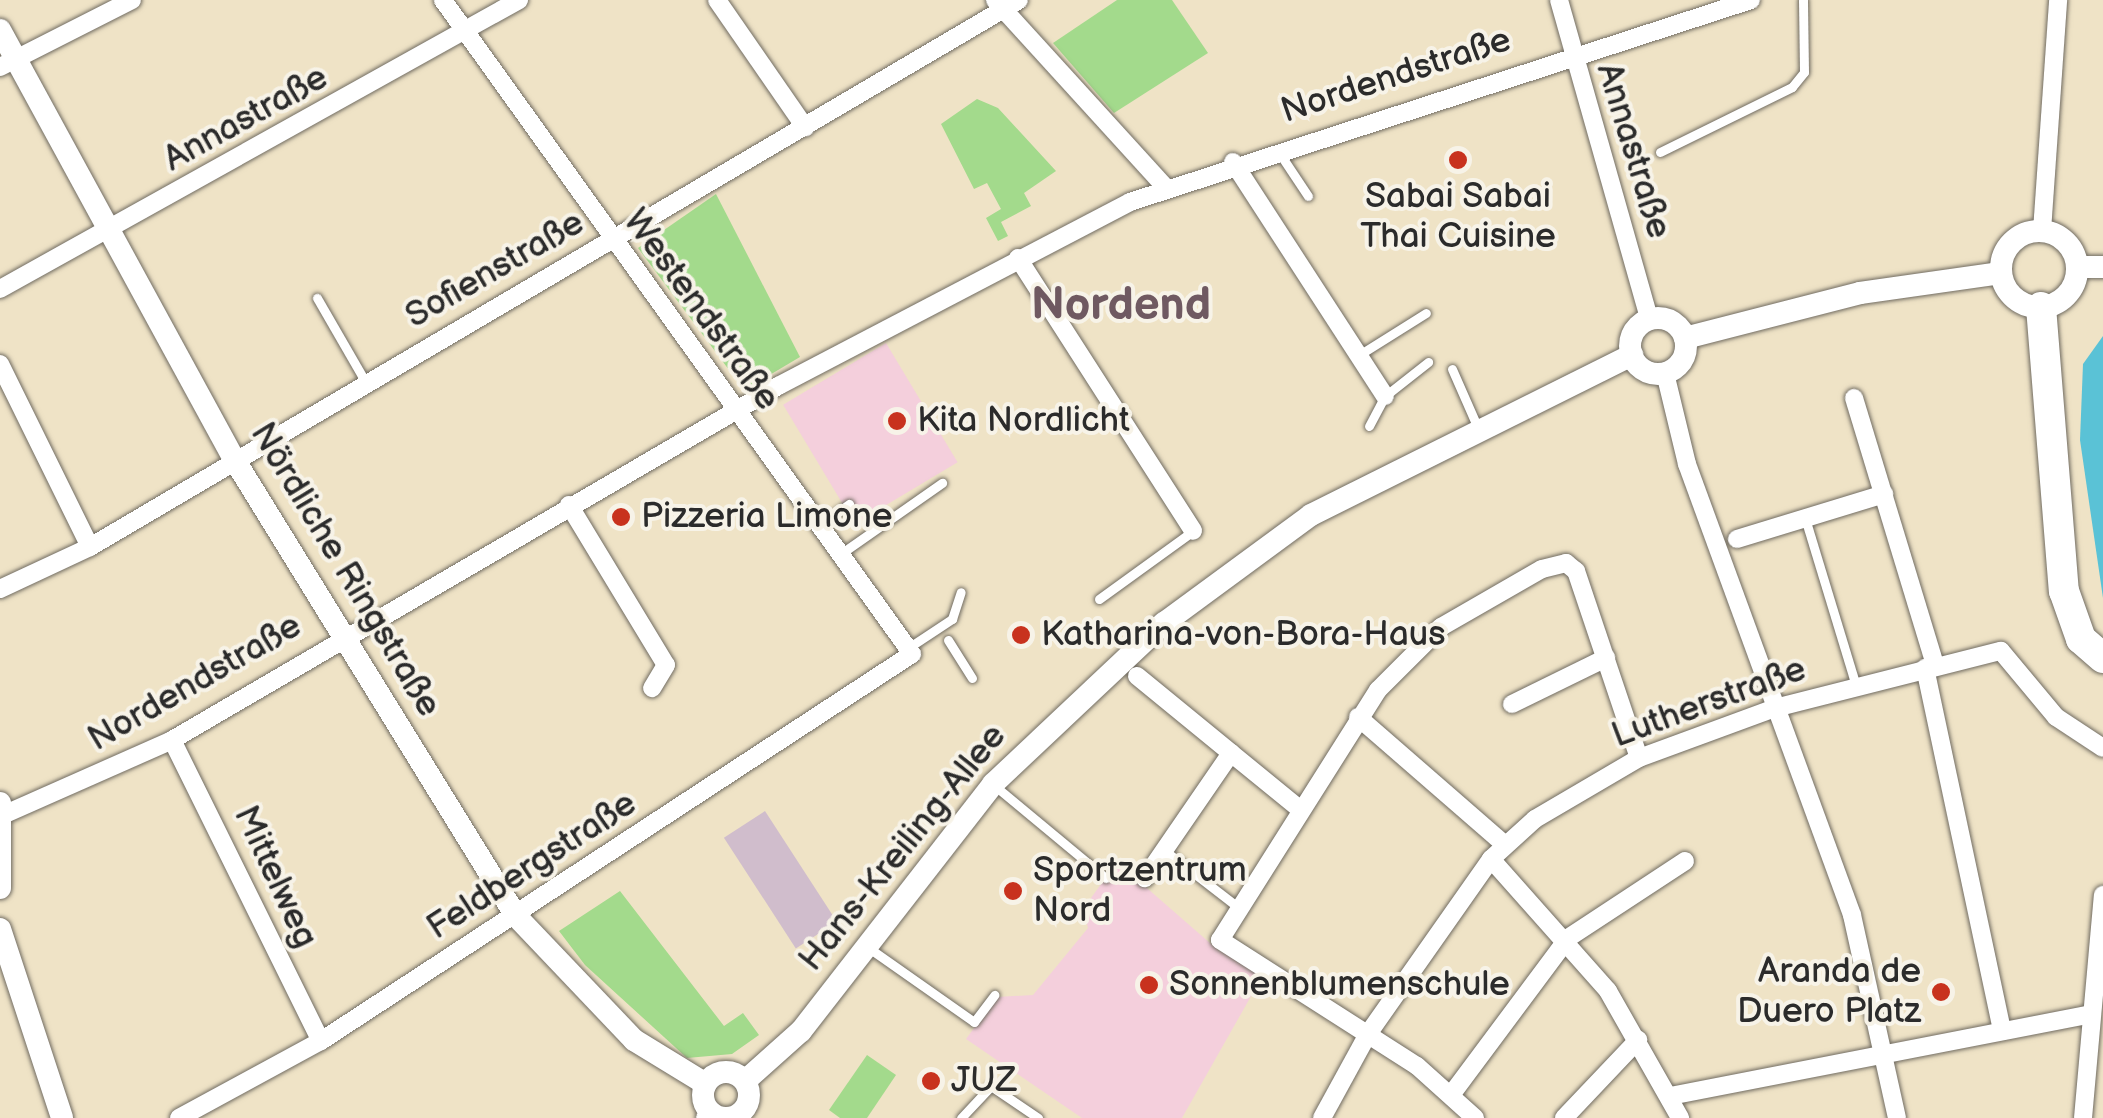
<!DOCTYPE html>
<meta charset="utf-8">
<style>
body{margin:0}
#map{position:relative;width:2103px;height:1118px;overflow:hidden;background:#efe3c6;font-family:"Balsamiq Sans",sans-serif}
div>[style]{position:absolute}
.built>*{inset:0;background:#f4cfdc;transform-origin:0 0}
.industrial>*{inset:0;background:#d0bdcc;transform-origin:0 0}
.green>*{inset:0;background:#a3da8c}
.water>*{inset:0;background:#5ac2d6}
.roads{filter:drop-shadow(0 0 2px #706b61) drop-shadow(0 0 2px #706b61)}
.service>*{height:9px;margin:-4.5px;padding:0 4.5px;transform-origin:4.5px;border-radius:4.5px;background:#fff}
.minor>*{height:18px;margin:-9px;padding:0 9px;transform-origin:9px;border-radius:9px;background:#fff}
.tertiary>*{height:22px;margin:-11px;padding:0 11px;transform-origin:11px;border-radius:11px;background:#fff}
.tertiary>.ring{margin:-11px;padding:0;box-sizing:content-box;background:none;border:22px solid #fff;border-radius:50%}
.primary>*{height:30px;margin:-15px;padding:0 15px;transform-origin:15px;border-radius:15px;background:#fff}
.dots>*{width:28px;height:28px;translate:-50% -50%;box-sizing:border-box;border:5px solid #f7f3e8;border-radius:50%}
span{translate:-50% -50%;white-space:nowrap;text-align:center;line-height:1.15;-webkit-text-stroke:8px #f7f3e8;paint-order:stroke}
.street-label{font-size:35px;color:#2b2b2b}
.poi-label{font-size:35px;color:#2b2b2b}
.left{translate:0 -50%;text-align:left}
.right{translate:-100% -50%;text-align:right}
.district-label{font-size:45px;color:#6f5961;font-weight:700}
</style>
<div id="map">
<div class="built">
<i style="left:886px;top:343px;width:139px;height:120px;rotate:59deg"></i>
<i style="clip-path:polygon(1117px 862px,1218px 950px,1263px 975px,1182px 1118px,1082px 1118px,966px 1039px,997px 997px,1033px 995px,1088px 928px,1083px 909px)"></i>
</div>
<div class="industrial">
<i style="left:765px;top:811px;width:132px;height:49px;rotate:57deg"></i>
</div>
<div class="green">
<i style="clip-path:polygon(1117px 0,1172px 0,1208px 53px,1114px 113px,1053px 43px)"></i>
<i style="clip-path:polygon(977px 99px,998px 108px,1056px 171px,1024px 193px,1031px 206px,1001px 222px,1008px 236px,998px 241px,986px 218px,1001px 209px,987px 183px,974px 189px,941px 124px)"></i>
<i style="clip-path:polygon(716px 194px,800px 357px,744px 390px,638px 248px)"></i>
<i style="clip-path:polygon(620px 891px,724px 1026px,743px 1013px,759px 1035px,732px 1054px,687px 1058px,585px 965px,559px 931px)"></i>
<i style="clip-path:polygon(867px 1055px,896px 1075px,867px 1118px,840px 1118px,829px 1110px)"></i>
</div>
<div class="water">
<i style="clip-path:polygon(2103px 336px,2103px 598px,2080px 440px,2083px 364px)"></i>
</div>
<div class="roads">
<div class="service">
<i style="left:1278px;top:151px;width:54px;rotate:56.3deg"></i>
<i style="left:1660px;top:152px;width:147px;rotate:-26.2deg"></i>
<i style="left:1792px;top:87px;width:19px;rotate:-51deg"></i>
<i style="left:1804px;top:72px;width:72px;rotate:-90.8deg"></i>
<i style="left:317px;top:298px;width:98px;rotate:60deg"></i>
<i style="left:1359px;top:355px;width:79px;rotate:-32.1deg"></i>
<i style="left:1452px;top:369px;width:62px;rotate:66.3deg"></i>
<i style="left:1369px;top:426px;width:34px;rotate:-62deg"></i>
<i style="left:1385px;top:396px;width:55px;rotate:-38.3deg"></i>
<i style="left:1805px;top:518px;width:176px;rotate:73.1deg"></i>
<i style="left:820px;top:525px;width:36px;rotate:-36deg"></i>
<i style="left:839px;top:555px;width:126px;rotate:-35deg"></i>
<i style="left:1099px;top:599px;width:116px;rotate:-35.9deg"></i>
<i style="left:948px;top:640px;width:45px;rotate:57.7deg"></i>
<i style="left:908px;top:648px;width:53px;rotate:-33.4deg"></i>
<i style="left:952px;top:619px;width:28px;rotate:-72deg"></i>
<i style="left:995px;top:786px;width:144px;rotate:39.7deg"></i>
<i style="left:1164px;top:850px;width:95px;rotate:37.7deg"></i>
<i style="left:866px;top:946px;width:132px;rotate:35.1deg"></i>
<i style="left:974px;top:1022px;width:34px;rotate:-53deg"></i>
<i style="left:961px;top:1118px;width:44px;rotate:-46.8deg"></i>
<i style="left:991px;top:1086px;width:57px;rotate:34.2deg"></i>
</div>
<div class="minor">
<i style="left:717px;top:0;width:155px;rotate:55.3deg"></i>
<i style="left:995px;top:0;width:251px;rotate:47.7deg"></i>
<i style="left:1559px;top:0;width:331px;rotate:74.2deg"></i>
<i style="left:0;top:67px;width:148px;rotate:-26.9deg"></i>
<i style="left:1233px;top:162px;width:279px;rotate:57deg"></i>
<i style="left:2042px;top:231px;width:232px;rotate:-86deg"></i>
<i style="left:1018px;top:258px;width:324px;rotate:57.3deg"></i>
<i style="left:0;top:289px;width:594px;rotate:-29.11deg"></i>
<i style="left:0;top:364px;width:204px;rotate:63.8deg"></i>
<i style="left:1665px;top:373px;width:94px;rotate:76.4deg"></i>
<i style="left:1687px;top:464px;width:480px;rotate:69.9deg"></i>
<i style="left:1852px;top:915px;width:208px;rotate:77.5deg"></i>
<i style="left:1854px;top:398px;width:279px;rotate:73.1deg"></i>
<i style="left:569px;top:505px;width:187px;rotate:58.8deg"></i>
<i style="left:666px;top:665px;width:27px;rotate:121deg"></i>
<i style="left:1737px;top:539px;width:154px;rotate:-17deg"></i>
<i style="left:0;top:589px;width:99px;rotate:-25deg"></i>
<i style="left:90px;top:547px;width:1078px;rotate:-30.49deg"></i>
<i style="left:1925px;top:668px;width:371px;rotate:78deg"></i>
<i style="left:1137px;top:676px;width:122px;rotate:39.3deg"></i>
<i style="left:1231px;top:753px;width:152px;rotate:124.5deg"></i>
<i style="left:1512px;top:704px;width:105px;rotate:-26.1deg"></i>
<i style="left:1358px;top:717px;width:194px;rotate:41deg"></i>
<i style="left:172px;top:740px;width:336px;rotate:63.7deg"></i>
<i style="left:1231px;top:753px;width:90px;rotate:39.2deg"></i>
<i style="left:3px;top:815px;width:185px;rotate:-23.9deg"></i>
<i style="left:172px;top:740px;width:702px;rotate:-30.29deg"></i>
<i style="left:778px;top:386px;width:397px;rotate:-27.6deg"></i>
<i style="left:1130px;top:202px;width:653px;rotate:-18.02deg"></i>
<i style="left:1491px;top:859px;width:176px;rotate:48.4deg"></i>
<i style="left:1608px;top:991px;width:146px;rotate:60.4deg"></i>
<i style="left:1451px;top:1095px;width:196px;rotate:-53.3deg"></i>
<i style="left:1568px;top:938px;width:140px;rotate:-33.3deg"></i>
<i style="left:1670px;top:1096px;width:428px;rotate:-11deg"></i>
<i style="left:179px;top:1118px;width:162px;rotate:-28.5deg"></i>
<i style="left:321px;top:1041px;width:706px;rotate:-33.22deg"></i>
<i style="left:912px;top:654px;width:805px;rotate:-125.65deg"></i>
<i style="left:705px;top:1118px;width:8px;rotate:-40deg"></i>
<i style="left:1322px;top:1118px;width:96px;rotate:-61.3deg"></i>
<i style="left:1368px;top:1034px;width:214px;rotate:-54.9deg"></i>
<i style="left:1491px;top:859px;width:59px;rotate:-42.3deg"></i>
<i style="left:1535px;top:819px;width:121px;rotate:-30.4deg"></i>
<i style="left:1639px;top:758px;width:145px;rotate:-20.2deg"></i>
<i style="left:1775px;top:708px;width:233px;rotate:-14.2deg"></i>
<i style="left:2001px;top:651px;width:86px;rotate:50.2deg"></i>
<i style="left:2056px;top:717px;width:56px;rotate:33.4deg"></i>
<i style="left:1475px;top:1118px;width:78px;rotate:-138.1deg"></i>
<i style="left:1417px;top:1066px;width:234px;rotate:-147.4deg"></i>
<i style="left:1220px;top:940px;width:296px;rotate:-57.7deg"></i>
<i style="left:1378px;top:690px;width:89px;rotate:-45deg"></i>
<i style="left:1441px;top:627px;width:116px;rotate:-29.9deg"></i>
<i style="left:1542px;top:569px;width:25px;rotate:-14deg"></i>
<i style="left:1566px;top:563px;width:13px;rotate:39deg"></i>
<i style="left:1576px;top:571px;width:197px;rotate:71.4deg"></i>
<i style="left:1564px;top:1118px;width:108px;rotate:-46.5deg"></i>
<i style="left:2083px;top:1118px;width:224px;rotate:-84.9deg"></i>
</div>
<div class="tertiary">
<i style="left:0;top:30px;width:489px;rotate:61.4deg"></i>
<i style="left:234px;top:459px;width:537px;rotate:58.32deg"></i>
<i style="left:516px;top:916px;width:171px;rotate:46.4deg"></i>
<i style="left:634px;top:1040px;width:84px;rotate:31.4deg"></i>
<i class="ring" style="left:2001px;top:231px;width:54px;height:54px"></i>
<i style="left:2077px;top:267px;width:26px"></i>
<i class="ring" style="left:1630px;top:318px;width:34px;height:34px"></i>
<i style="left:1685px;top:338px;width:181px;rotate:-14.4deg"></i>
<i style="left:1860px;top:293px;width:142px;rotate:-8.1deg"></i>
<i style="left:0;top:803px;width:85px;rotate:90deg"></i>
<i style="left:0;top:929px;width:199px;rotate:71.8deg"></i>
<i class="ring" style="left:703px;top:1072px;width:24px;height:24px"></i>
<i style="left:745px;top:1081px;width:75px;rotate:-41.8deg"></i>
<i style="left:801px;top:1031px;width:313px;rotate:-52.1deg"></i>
<i style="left:993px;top:784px;width:235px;rotate:-43.3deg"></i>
<i style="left:1164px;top:623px;width:182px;rotate:-36.3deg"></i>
<i style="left:1311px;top:515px;width:359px;rotate:-26.5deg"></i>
</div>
<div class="primary">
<i style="left:2041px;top:307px;width:285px;rotate:85.4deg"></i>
<i style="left:2064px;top:591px;width:51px;rotate:70.5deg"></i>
<i style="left:2081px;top:639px;width:29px;rotate:41deg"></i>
</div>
</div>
<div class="dots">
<i style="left:1458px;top:160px;background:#c8321e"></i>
<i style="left:897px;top:421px;background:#c8321e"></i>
<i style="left:621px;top:517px;background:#c8321e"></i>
<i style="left:1021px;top:635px;background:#c8321e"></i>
<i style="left:1013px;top:891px;background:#c8321e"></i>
<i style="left:1149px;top:985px;background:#c8321e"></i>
<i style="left:1941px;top:992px;background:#c8321e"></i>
<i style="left:931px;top:1081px;background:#c8321e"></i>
</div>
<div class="street-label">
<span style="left:1396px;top:76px;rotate:-18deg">Nordendstraße</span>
<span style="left:246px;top:119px;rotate:-29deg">Annastraße</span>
<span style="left:1633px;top:151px;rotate:73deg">Annastraße</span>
<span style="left:495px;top:270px;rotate:-30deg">Sofienstraße</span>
<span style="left:701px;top:310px;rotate:54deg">Westendstraße</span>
<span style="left:345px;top:570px;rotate:59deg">Nördliche Ringstraße</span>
<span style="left:195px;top:683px;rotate:-30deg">Nordendstraße</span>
<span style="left:1709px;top:703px;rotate:-20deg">Lutherstraße</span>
<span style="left:903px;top:848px;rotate:-51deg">Hans-Kreiling-Allee</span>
<span style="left:532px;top:866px;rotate:-33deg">Feldbergstraße</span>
<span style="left:275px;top:877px;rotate:65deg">Mittelweg</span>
</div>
<div class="poi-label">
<span style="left:1458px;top:217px">Sabai Sabai<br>Thai Cuisine</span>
<span class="left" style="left:917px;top:421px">Kita Nordlicht</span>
<span class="left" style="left:641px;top:517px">Pizzeria Limone</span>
<span class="left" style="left:1041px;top:635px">Katharina-von-Bora-Haus</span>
<span class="left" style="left:1033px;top:891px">Sportzentrum<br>Nord</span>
<span class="right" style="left:1921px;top:992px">Aranda de<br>Duero Platz</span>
<span class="left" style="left:1169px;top:985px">Sonnenblumenschule</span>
<span class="left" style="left:951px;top:1081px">JUZ</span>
</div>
<div class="district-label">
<span style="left:1121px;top:306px">Nordend</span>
</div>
</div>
